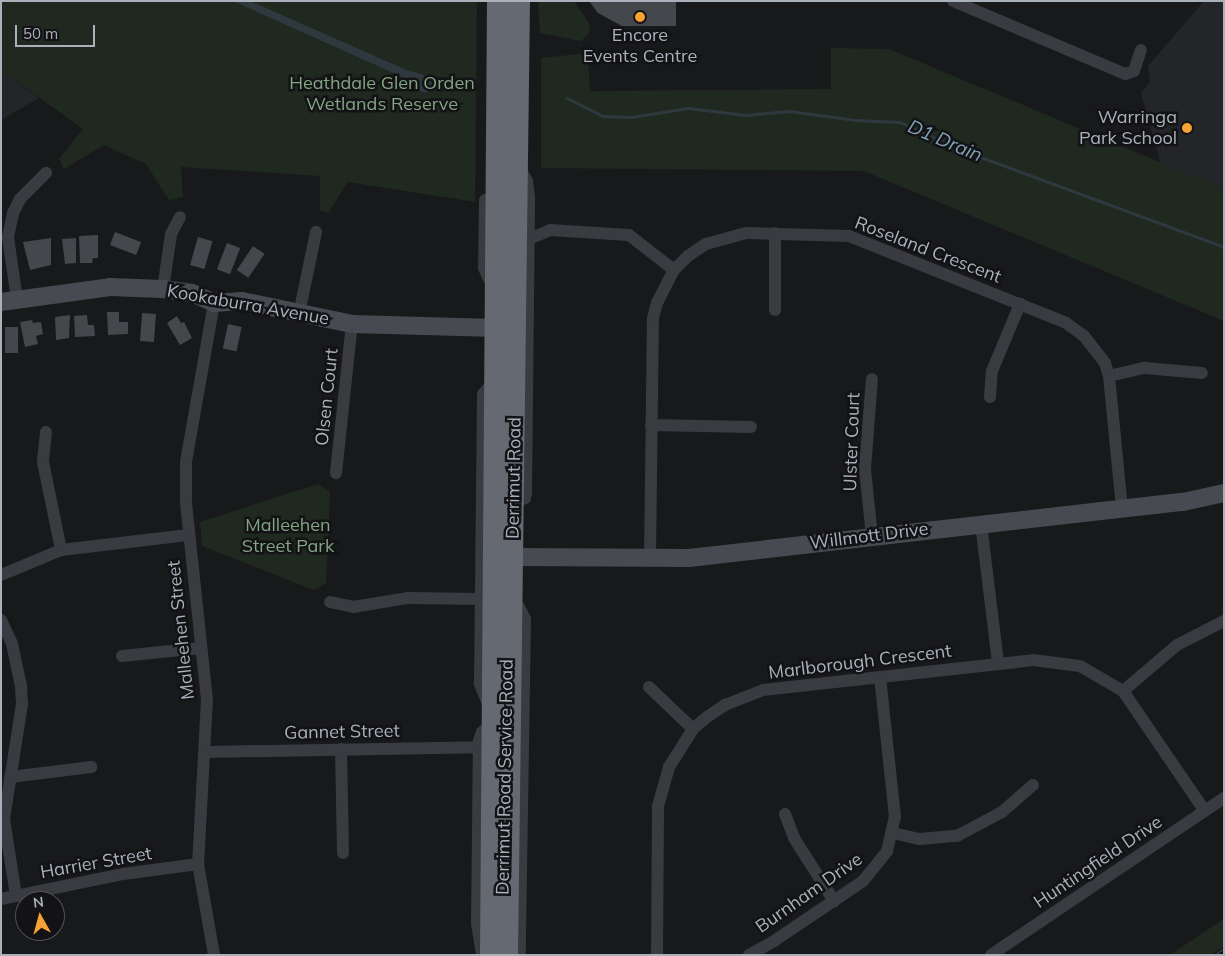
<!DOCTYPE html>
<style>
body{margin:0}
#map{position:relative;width:1225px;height:956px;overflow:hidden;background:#18191b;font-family:Mulish,sans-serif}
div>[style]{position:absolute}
.built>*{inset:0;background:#242528}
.green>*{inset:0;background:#202920}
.water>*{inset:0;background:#2e393f}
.stream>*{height:3px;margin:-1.5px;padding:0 1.5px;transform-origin:1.5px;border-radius:1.5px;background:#2e393f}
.building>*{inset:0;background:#44474b;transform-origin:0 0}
.street>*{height:12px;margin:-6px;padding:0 6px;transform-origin:6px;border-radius:6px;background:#393b40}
.secondary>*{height:18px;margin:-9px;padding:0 9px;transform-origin:9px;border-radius:9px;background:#474a50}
.highway>*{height:22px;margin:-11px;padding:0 11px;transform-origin:11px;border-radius:11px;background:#656971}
.rail>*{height:5px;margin-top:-2.5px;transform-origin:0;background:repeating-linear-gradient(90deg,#131316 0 9px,#4c4f55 0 18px);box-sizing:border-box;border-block:1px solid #4c4f55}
.dots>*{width:14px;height:14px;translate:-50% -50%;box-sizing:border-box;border:2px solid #131316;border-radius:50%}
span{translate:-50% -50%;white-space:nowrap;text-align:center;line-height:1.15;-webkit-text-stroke:5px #131316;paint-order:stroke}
.poi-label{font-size:18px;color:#aab1bb}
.right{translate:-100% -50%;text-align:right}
.park-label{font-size:18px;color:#82a681}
.street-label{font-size:18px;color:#aab1bb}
.water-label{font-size:19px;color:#81a2b6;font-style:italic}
.frame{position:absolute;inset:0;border:2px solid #aab1bb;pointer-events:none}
.north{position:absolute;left:15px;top:891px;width:50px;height:50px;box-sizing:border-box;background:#131316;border:1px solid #4f5258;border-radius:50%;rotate:353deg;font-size:14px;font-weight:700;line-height:20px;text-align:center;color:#aab1bb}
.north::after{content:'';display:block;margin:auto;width:18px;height:22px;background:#f6a335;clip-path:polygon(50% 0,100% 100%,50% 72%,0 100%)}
.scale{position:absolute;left:15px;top:25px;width:80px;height:22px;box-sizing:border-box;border:2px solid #aab1bb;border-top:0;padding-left:6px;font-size:15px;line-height:18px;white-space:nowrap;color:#aab1bb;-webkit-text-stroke:4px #131316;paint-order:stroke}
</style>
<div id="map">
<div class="built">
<i style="clip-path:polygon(1204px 1px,1224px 1px,1224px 189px,1160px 162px,1141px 93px,1150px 82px,1148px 66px)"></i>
<i style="clip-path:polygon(1px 70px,39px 98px,1px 120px)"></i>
</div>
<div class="green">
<i style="clip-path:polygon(1px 1px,477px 1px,475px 202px,348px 182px,328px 213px,320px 210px,320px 176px,181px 167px,183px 197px,169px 200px,146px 164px,104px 145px,64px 169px,59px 159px,83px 129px,1px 70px)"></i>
<i style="clip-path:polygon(538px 1px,574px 1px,589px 23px,590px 32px,581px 41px,540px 33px)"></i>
<i style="clip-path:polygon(831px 48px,889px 49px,1224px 189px,1224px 321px,864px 171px,541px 168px,541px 58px,588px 53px,590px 91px,831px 89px)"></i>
<i style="clip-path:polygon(318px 484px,330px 492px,326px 583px,314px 590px,202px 546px,200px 522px)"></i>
<i style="clip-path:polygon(1224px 919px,1224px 946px,1211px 955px,1170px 955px)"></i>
</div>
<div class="water">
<i style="clip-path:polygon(233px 1px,250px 1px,404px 69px,430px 77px,433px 88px,426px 93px,419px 91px,416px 83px)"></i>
</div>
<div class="stream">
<i style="left:567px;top:98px;width:39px;rotate:27deg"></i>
<i style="left:602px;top:116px;width:29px;rotate:2deg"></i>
<i style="left:631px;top:117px;width:58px;rotate:-9deg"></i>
<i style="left:688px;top:108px;width:58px;rotate:6.9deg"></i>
<i style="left:746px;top:115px;width:43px;rotate:-5.3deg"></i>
<i style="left:789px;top:111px;width:67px;rotate:7.8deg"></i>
<i style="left:855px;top:120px;width:45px;rotate:2.5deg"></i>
<i style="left:900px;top:122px;width:65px;rotate:24.6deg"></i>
<i style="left:959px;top:149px;width:283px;rotate:20.3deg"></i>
</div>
<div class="building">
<i style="clip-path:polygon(589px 1px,676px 1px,676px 26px,622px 26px,598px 13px)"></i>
<i style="left:115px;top:232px;width:28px;height:14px;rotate:21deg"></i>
<i style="clip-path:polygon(98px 235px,98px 258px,93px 258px,92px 263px,80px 263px,79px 236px)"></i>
<i style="left:198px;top:237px;width:15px;height:29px;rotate:16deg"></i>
<i style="clip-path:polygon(51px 238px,51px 265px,30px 270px,23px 242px)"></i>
<i style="clip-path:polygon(76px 238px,76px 263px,65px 264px,62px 239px)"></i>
<i style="left:227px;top:243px;width:14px;height:28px;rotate:21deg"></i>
<i style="left:253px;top:246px;width:14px;height:29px;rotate:34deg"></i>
<i style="clip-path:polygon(107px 312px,119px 312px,119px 322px,128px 322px,128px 334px,108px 335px)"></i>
<i style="left:142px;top:313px;width:14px;height:28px;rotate:4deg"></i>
<i style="clip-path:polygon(70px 315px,69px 338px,56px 340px,55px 317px)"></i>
<i style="clip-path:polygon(87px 315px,88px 325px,94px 325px,95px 336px,75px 337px,74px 316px)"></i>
<i style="clip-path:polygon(177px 316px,181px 323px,184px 322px,192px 338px,180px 345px,167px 323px)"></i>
<i style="clip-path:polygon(32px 320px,33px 323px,41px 322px,43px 334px,36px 336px,38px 344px,25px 347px,20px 322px)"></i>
<i style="left:228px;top:324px;width:14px;height:25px;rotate:12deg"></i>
<i style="left:5px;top:327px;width:13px;height:26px"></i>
</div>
<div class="street">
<i style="left:953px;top:1px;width:187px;rotate:23deg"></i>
<i style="left:1125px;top:74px;width:9px;rotate:-18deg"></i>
<i style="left:1134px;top:71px;width:22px;rotate:-72deg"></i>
<i style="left:485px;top:200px;width:68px;rotate:90.8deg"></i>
<i style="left:484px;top:268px;width:17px;rotate:66deg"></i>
<i style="left:529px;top:239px;width:23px;rotate:-23deg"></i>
<i style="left:550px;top:230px;width:79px;rotate:3.6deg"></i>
<i style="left:629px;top:235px;width:57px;rotate:37.9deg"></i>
<i style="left:163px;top:289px;width:56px;rotate:-81.7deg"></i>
<i style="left:171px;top:234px;width:19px;rotate:-62deg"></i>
<i style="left:17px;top:299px;width:63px;rotate:-98.3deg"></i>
<i style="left:8px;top:237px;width:25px;rotate:-78deg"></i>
<i style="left:13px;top:213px;width:16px;rotate:-63deg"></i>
<i style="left:20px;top:199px;width:37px;rotate:-45deg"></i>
<i style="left:214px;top:303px;width:161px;rotate:100deg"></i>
<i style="left:186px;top:462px;width:41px;rotate:90deg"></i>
<i style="left:186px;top:503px;width:197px;rotate:83.9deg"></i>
<i style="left:207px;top:699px;width:165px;rotate:93.1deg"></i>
<i style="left:198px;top:864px;width:92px;rotate:80deg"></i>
<i style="left:775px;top:310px;width:77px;rotate:-90deg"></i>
<i style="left:299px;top:314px;width:84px;rotate:-78.3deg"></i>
<i style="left:1109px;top:376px;width:37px;rotate:-13deg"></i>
<i style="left:1145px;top:368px;width:57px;rotate:5deg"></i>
<i style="left:990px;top:397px;width:26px;rotate:-86deg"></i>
<i style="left:992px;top:371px;width:73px;rotate:-67.3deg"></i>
<i style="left:651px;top:425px;width:100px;rotate:1.1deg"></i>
<i style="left:46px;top:432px;width:30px;rotate:96deg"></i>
<i style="left:43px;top:462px;width:90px;rotate:78.4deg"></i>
<i style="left:336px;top:473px;width:150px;rotate:-83.9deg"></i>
<i style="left:514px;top:503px;width:12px;rotate:-24deg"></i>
<i style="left:525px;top:498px;width:5px;rotate:-79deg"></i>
<i style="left:526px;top:493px;width:296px;rotate:-89.4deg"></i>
<i style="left:529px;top:197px;width:16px;rotate:-97deg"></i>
<i style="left:527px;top:181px;width:13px;rotate:-119deg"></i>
<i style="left:981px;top:524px;width:140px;rotate:83deg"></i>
<i style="left:872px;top:536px;width:67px;rotate:-96deg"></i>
<i style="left:865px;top:469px;width:90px;rotate:-85.6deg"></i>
<i style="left:650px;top:558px;width:240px;rotate:-89.3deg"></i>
<i style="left:653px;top:318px;width:16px;rotate:-75deg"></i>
<i style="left:657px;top:303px;width:37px;rotate:-63deg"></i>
<i style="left:674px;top:270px;width:20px;rotate:-45deg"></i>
<i style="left:688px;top:256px;width:22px;rotate:-34deg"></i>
<i style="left:706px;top:244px;width:41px;rotate:-15.4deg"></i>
<i style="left:746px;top:233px;width:103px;rotate:1.7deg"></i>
<i style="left:849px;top:236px;width:234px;rotate:21.8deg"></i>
<i style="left:1066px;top:323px;width:22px;rotate:36deg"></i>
<i style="left:1084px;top:336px;width:34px;rotate:52deg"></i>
<i style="left:1105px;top:363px;width:14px;rotate:73deg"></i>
<i style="left:1109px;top:376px;width:133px;rotate:84.4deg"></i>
<i style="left:1px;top:575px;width:65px;rotate:-22.6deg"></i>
<i style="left:61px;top:550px;width:128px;rotate:-6.7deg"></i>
<i style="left:330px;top:602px;width:24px;rotate:12deg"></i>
<i style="left:353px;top:607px;width:56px;rotate:-9.3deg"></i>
<i style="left:408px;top:598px;width:73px;rotate:0.8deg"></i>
<i style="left:513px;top:604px;width:7px;rotate:27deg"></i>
<i style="left:519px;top:607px;width:13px;rotate:63deg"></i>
<i style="left:525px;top:619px;width:336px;rotate:90.9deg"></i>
<i style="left:1px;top:620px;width:26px;rotate:65deg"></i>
<i style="left:12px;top:644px;width:43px;rotate:77.9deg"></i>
<i style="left:21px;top:686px;width:18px;rotate:87deg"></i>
<i style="left:22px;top:704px;width:116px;rotate:98.9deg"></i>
<i style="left:4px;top:819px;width:78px;rotate:81.1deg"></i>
<i style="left:122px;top:656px;width:79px;rotate:-5.8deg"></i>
<i style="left:649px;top:687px;width:61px;rotate:43.7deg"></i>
<i style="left:1123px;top:691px;width:71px;rotate:-40.4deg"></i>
<i style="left:1177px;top:645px;width:53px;rotate:-27.1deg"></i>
<i style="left:488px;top:704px;width:22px;rotate:-112deg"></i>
<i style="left:480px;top:684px;width:290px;rotate:-89.4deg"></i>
<i style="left:483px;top:394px;width:18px;rotate:-49deg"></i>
<i style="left:341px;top:749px;width:104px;rotate:88.9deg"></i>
<i style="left:205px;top:752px;width:274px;rotate:-1deg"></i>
<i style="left:10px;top:777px;width:82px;rotate:-7deg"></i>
<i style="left:785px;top:814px;width:26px;rotate:69deg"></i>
<i style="left:794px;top:838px;width:75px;rotate:57.6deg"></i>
<i style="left:893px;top:833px;width:27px;rotate:13deg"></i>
<i style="left:919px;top:839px;width:38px;rotate:-5deg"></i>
<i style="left:957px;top:836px;width:51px;rotate:-28.1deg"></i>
<i style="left:1002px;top:812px;width:41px;rotate:-41.1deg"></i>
<i style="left:1px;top:899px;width:125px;rotate:-11.6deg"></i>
<i style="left:123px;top:874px;width:76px;rotate:-7.6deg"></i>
<i style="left:482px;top:955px;width:31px;rotate:-99deg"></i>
<i style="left:477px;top:924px;width:183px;rotate:-89.4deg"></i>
<i style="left:479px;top:741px;width:9px;rotate:-72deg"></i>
<i style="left:482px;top:732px;width:12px;rotate:-35deg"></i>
<i style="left:657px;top:955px;width:149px;rotate:-89.6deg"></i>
<i style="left:658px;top:806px;width:41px;rotate:-74.2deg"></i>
<i style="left:669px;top:767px;width:45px;rotate:-57.7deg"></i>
<i style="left:693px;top:729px;width:18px;rotate:-41deg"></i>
<i style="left:707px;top:717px;width:22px;rotate:-34deg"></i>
<i style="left:725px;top:705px;width:41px;rotate:-21.5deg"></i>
<i style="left:763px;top:690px;width:272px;rotate:-6.3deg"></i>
<i style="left:1033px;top:660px;width:47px;rotate:7.3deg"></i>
<i style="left:1080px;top:666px;width:50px;rotate:30.2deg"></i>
<i style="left:1123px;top:691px;width:145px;rotate:55.7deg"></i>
<i style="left:749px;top:955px;width:29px;rotate:-29deg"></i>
<i style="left:774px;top:941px;width:107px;rotate:-34deg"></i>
<i style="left:863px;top:881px;width:38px;rotate:-51deg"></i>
<i style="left:887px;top:851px;width:35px;rotate:-77deg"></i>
<i style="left:895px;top:817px;width:141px;rotate:-96.1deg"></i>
<i style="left:991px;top:955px;width:281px;rotate:-34deg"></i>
</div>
<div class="secondary">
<i style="left:1px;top:302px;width:110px;rotate:-7.8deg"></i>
<i style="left:110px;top:287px;width:53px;rotate:2.2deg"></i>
<i style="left:163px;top:289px;width:29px;rotate:8deg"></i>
<i style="left:192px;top:293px;width:24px;rotate:24deg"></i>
<i style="left:214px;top:303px;width:28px;rotate:-4deg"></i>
<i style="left:242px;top:301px;width:112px;rotate:11.8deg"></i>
<i style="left:352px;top:324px;width:144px;rotate:1.6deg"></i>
<i style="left:513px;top:557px;width:176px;rotate:0.3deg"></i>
<i style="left:689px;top:558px;width:497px;rotate:-6.5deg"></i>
<i style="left:1183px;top:502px;width:42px;rotate:-12.4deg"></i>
</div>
<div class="highway">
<i style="left:491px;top:955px;width:954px;rotate:-89.58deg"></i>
<i style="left:507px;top:955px;width:954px;rotate:-89.28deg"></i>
</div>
<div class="rail">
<i style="left:1218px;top:955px;width:7px;rotate:-34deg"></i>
</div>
<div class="dots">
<i style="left:640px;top:17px;background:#f6a335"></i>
<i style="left:1187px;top:128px;background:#f6a335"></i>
</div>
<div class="poi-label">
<span style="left:640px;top:46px">Encore<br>Events Centre</span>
<span class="right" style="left:1177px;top:128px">Warringa<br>Park School</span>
</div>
<div class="park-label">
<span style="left:382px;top:94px">Heathdale Glen Orden<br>Wetlands Reserve</span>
<span style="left:288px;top:536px">Malleehen<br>Street Park</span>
</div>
<div class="street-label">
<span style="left:928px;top:250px;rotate:21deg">Roseland Crescent</span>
<span style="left:248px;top:305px;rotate:10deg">Kookaburra Avenue</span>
<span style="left:327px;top:397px;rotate:-84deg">Olsen Court</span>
<span style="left:852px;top:442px;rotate:-88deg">Ulster Court</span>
<span style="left:514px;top:478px;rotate:-89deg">Derrimut Road</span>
<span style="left:869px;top:536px;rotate:-7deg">Willmott Drive</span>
<span style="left:181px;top:630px;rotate:-96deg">Malleehen Street</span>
<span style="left:860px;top:662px;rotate:-7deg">Marlborough Crescent</span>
<span style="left:342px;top:732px;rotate:-1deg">Gannet Street</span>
<span style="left:505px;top:777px;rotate:-89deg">Derrimut Road Service Road</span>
<span style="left:1098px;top:862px;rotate:-34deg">Huntingfield Drive</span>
<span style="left:96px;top:863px;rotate:-10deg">Harrier Street</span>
<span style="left:809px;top:893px;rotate:-35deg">Burnham Drive</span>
</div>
<div class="water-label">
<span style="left:945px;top:141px;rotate:23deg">D1 Drain</span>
</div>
<div class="frame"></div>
<div class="north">N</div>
<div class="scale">50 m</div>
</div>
